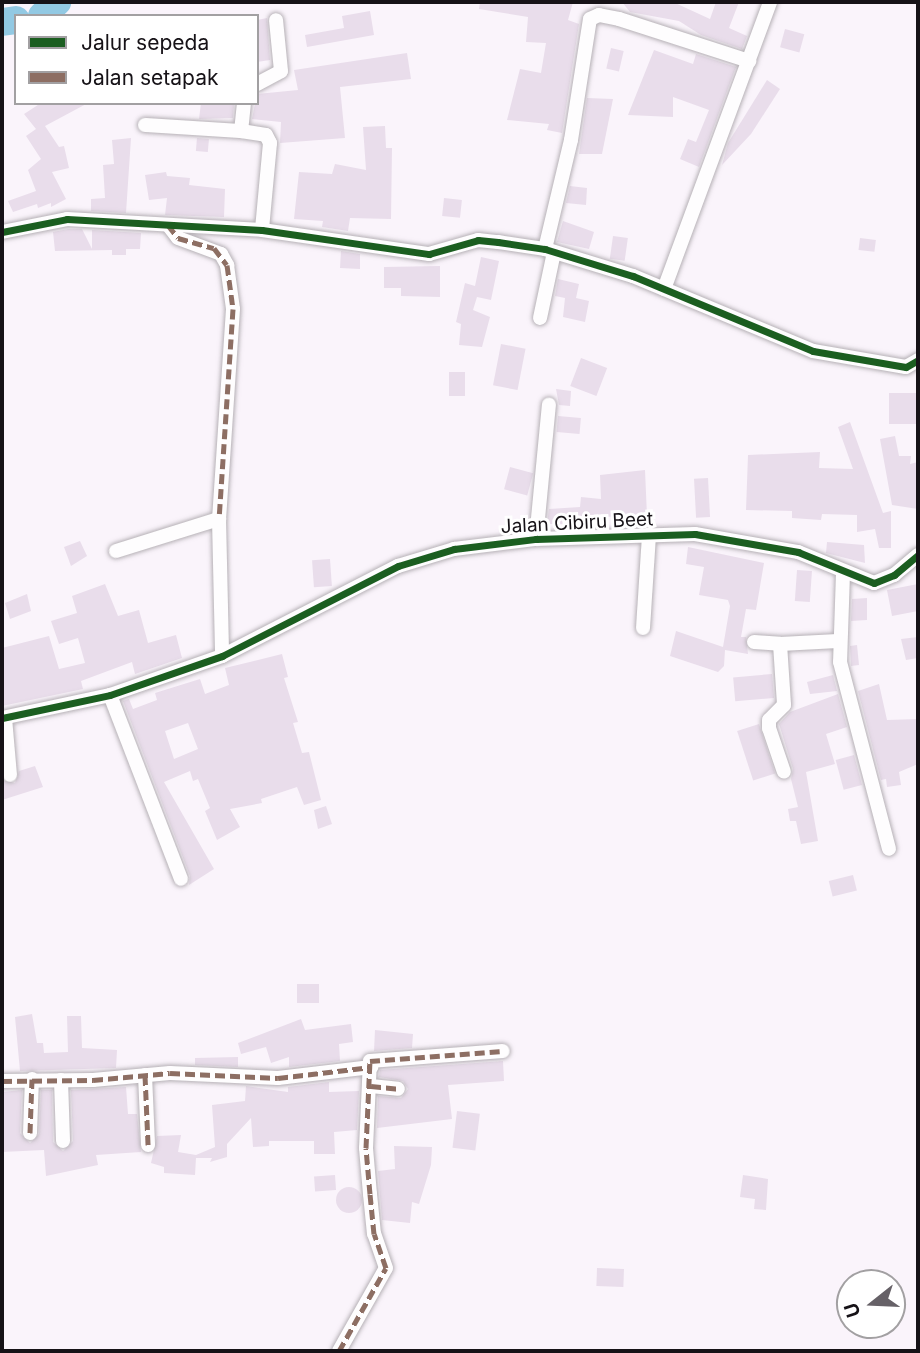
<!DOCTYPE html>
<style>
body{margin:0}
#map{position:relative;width:920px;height:1353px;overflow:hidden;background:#faf4fb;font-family:Inter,sans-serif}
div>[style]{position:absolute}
.river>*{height:28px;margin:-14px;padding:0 14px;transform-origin:14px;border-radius:14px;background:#92c9e3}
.building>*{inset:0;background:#e9ddeb;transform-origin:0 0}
.round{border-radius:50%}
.roads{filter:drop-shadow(0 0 2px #b6b1b6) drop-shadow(0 0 2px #b6b1b6)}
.minor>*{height:14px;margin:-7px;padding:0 7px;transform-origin:7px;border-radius:7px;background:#fefdfe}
.quiet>*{height:5px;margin-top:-2.5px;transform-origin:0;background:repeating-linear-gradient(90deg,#8d6e63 0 10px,transparent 0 15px)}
.cycleway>*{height:7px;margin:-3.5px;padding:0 3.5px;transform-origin:3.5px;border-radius:3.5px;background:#1b5e20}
span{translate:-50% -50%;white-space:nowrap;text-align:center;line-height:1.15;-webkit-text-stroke:6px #fff;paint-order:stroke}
.street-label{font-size:19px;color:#161217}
.frame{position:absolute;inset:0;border:4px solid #161217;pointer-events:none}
.legend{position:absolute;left:14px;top:14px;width:245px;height:91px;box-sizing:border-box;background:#fff;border:2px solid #a2a0a2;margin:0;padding:9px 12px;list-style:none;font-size:21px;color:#161217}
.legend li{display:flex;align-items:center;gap:14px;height:35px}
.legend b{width:35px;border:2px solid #a2a0a2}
.north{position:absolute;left:836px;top:1269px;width:70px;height:70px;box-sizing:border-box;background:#fff;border:2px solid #a2a0a2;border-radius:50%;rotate:252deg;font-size:19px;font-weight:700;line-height:28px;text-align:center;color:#161217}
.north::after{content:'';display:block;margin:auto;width:24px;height:32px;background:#666167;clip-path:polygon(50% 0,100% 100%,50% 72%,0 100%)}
</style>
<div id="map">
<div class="river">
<i style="left:42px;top:16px;width:21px;rotate:-43deg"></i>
<i style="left:2px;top:22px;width:14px;rotate:-8deg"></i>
</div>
<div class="building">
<i style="clip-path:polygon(480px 2px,573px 2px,568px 20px,579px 24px,562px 133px,547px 130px,549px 124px,507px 120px,520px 69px,541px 73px,546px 43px,526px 42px,528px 17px,479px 9px)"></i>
<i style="clip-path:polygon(622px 2px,673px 2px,710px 19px,716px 2px,739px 2px,729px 28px,747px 36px,742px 49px,701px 35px,679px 21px,630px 12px)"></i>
<i style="clip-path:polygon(370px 11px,374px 35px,307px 47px,305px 35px,344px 28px,342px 16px)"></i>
<i style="clip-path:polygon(267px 18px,270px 60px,257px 62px,257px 20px)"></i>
<i style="left:785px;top:29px;width:20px;height:19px;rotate:15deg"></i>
<i style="left:611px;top:48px;width:13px;height:21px;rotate:13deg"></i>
<i style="clip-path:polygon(654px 50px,693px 64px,696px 54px,736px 67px,699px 167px,680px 159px,688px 139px,696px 142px,709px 110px,673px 97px,673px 117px,628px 115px)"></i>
<i style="clip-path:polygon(407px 53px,411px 79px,340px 87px,345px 138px,280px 143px,281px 122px,252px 119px,257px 94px,298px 90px,294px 70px)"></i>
<i style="clip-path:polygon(767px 80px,780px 89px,751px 134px,722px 165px,728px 143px)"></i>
<i style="clip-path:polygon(587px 98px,613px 99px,602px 154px,579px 154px)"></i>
<i style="clip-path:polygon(41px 103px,88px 103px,45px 126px,59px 147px,64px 146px,69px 168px,52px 172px,66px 199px,51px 207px,51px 203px,38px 208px,37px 204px,13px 212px,8px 201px,36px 191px,28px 170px,41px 159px,26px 136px,36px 129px,24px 114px)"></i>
<i style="clip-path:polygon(201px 103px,234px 103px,233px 118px,199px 119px)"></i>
<i style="clip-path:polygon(385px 126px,386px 148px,392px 148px,391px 219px,350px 218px,348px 231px,322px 227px,323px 221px,294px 219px,299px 172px,332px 174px,335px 164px,366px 170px,363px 127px)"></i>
<i style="clip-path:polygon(131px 138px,126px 213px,91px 211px,91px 199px,105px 198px,103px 165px,114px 164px,112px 140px)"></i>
<i style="left:197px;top:138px;width:12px;height:13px;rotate:5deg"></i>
<i style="clip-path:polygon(166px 172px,167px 176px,190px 178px,189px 185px,225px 189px,224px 217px,165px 215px,167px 198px,149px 200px,145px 175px)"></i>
<i style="clip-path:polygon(570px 186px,587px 188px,586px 205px,566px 203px)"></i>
<i style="left:444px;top:198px;width:18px;height:18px;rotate:6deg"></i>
<i style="clip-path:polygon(563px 221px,594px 232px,589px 249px,557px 242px)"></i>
<i style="clip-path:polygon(68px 229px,82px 229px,92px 249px,92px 230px,141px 233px,140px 249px,126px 249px,126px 255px,112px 255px,112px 250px,55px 251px,53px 232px)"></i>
<i style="left:613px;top:236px;width:15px;height:23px;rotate:8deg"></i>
<i style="left:860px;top:238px;width:16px;height:12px;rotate:7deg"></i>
<i style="clip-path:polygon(341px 251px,360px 254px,360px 269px,340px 268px)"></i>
<i style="clip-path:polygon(481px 257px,499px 261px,491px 300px,477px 297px,473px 310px,490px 317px,482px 347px,459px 345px,461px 324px,456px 322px,465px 283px,475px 286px)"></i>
<i style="clip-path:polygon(440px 266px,440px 297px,401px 296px,401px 288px,384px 288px,384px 267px)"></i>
<i style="clip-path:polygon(558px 279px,579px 284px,576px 298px,589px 301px,585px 322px,563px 317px,565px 298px,555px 296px)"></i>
<i style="left:501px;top:344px;width:25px;height:42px;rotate:11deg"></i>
<i style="left:581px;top:358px;width:28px;height:30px;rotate:21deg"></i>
<i style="left:449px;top:372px;width:16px;height:24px"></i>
<i style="clip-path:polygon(556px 389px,571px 391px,570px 406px,559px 405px)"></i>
<i style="left:918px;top:393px;width:31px;height:29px;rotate:90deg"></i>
<i style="left:558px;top:416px;width:23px;height:16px;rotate:5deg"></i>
<i style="clip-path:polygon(850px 422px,883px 513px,891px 511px,891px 548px,879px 548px,875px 529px,857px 532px,857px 515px,822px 514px,821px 520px,792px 518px,792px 511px,746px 510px,748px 455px,820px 452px,819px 468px,853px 469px,838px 427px)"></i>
<i style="clip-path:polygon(895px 436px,899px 456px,911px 456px,910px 464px,918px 462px,918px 509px,892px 505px,880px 439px)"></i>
<i style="left:510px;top:467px;width:24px;height:23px;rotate:15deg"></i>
<i style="clip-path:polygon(645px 470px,647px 516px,594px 517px,594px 524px,547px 524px,549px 509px,580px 507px,581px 497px,601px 499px,600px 475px)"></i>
<i style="left:708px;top:478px;width:39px;height:14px;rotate:87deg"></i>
<i style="clip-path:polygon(80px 541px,87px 556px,71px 566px,64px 547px)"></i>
<i style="clip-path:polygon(827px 542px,864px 545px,865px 563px,826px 553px)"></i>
<i style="clip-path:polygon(688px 547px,764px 563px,756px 610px,746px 609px,741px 637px,746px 637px,748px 654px,725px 650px,724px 666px,718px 672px,670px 656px,676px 631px,723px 647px,730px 606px,728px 600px,699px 595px,704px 567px,686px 564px)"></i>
<i style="left:330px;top:559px;width:27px;height:18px;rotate:86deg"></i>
<i style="left:797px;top:570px;width:15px;height:31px;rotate:4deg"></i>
<i style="clip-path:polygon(105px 584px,118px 616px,139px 610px,148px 643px,176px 635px,182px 658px,135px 674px,132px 662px,81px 681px,83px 689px,2px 706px,2px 648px,49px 636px,59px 669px,85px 663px,78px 638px,59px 644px,51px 621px,77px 613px,72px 596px)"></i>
<i style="clip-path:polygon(918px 584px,918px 611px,892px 616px,887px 590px)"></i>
<i style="clip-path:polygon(27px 594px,31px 611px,10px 619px,5px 603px)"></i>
<i style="clip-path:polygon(867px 598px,867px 620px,851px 621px,852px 599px)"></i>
<i style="clip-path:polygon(918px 637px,918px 658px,906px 660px,901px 639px)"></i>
<i style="clip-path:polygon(857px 645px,859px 665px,851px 666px,850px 646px)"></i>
<i style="clip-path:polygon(evenodd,282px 654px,288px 677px,284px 678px,298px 722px,293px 723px,302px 753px,309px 752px,321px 800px,304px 805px,297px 787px,261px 799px,262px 803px,230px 809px,240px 827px,217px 840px,205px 811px,210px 808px,198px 779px,193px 781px,190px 771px,164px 782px,214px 869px,189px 885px,190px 876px,123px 701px,129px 699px,133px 709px,157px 700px,155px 693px,200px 679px,205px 694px,229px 685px,225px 668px,282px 654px,188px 723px,198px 749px,174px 759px,165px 731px,188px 723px)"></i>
<i style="left:772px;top:674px;width:24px;height:39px;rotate:85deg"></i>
<i style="clip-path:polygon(833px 675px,837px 691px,810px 694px,807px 682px)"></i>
<i style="clip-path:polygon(879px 684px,887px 720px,918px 719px,918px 764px,899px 772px,901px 785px,887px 787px,886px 779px,881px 780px,858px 691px)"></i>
<i style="clip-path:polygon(838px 694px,847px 727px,826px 734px,835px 764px,806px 772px,818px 841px,801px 844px,796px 821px,790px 821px,788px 809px,798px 807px,791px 779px,793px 769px,779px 724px,790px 712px)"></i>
<i style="left:759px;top:724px;width:52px;height:23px;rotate:72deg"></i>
<i style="left:854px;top:755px;width:31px;height:19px;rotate:75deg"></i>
<i style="clip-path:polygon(35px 766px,43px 787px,2px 800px,2px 780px,15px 783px,19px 771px)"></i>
<i style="clip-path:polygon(326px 806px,332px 824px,318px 829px,314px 810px)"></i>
<i style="left:853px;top:875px;width:16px;height:25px;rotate:76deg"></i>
<i style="left:297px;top:984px;width:22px;height:19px"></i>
<i style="clip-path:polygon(32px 1014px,37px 1043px,43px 1043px,44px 1053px,68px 1052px,67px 1016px,81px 1016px,82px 1048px,117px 1050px,116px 1068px,20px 1071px,15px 1017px)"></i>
<i style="clip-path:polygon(301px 1019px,305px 1030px,351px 1024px,353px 1042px,339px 1044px,340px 1061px,289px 1067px,289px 1057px,271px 1063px,266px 1047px,241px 1054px,238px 1043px)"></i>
<i style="clip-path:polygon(375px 1030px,413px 1034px,412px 1048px,374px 1051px)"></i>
<i style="clip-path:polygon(238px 1057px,238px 1067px,195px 1065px,195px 1058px)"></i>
<i style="clip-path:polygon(503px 1061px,504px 1081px,448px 1085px,452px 1119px,377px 1128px,378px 1096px,401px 1098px,408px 1089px,403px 1081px,379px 1077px,380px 1070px)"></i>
<i style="clip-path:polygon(329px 1082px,329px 1092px,359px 1091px,357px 1130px,334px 1132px,335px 1154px,314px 1154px,314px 1141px,269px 1141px,269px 1146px,253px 1147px,251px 1118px,227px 1144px,227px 1157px,210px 1162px,212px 1158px,196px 1158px,195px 1175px,164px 1173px,164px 1167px,151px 1163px,157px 1136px,181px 1135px,178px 1152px,196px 1155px,215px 1147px,212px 1105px,245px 1101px,246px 1086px,288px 1092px,288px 1087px)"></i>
<i style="clip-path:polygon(126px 1087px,128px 1114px,137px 1114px,141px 1152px,96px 1155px,98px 1165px,46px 1176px,44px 1150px,2px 1152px,2px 1092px,22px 1090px,20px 1133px,30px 1143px,39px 1134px,41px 1090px,52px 1090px,53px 1142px,63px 1151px,73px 1141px,71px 1090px)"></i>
<i style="left:457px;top:1111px;width:23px;height:37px;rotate:7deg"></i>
<i style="clip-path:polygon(394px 1146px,432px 1147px,431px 1165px,419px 1204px,412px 1202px,410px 1223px,382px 1220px,378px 1171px,395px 1169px)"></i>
<i style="left:335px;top:1175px;width:15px;height:21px;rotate:86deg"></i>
<i style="clip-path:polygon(743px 1175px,768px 1179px,766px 1210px,754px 1209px,755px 1199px,740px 1197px)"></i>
<i class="round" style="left:336px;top:1187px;width:26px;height:26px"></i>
<i style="left:597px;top:1268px;width:27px;height:18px;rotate:2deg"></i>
</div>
<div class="roads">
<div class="minor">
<i style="left:257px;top:84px;width:27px;rotate:-28deg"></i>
<i style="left:281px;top:71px;width:51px;rotate:-95.6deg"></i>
<i style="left:244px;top:103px;width:28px;rotate:96deg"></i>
<i style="left:241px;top:131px;width:25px;rotate:9deg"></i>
<i style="left:266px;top:135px;width:9px;rotate:63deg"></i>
<i style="left:270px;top:143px;width:87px;rotate:95.3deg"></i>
<i style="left:145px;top:125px;width:96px;rotate:3.6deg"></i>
<i style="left:168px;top:225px;width:16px;rotate:52deg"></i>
<i style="left:178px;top:238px;width:46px;rotate:20.4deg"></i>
<i style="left:221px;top:254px;width:13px;rotate:61deg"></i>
<i style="left:227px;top:265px;width:44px;rotate:82.2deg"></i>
<i style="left:233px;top:309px;width:210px;rotate:93.8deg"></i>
<i style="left:219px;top:519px;width:137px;rotate:88.7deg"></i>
<i style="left:2px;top:232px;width:66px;rotate:-11.3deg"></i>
<i style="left:67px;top:219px;width:195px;rotate:3.2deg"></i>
<i style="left:262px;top:230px;width:169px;rotate:8.2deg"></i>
<i style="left:429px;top:254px;width:51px;rotate:-15.9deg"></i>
<i style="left:478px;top:240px;width:20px;rotate:6deg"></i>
<i style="left:498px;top:242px;width:48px;rotate:8.5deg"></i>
<i style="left:545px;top:249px;width:92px;rotate:17.1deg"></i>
<i style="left:633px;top:276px;width:195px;rotate:22.6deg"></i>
<i style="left:813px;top:351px;width:94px;rotate:9.8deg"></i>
<i style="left:906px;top:367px;width:14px;rotate:-30deg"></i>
<i style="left:545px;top:249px;width:112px;rotate:-76.6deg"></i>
<i style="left:571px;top:140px;width:122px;rotate:-81.1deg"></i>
<i style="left:590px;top:19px;width:10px;rotate:-24deg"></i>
<i style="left:599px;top:15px;width:20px;rotate:11deg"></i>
<i style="left:619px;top:19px;width:137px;rotate:17.9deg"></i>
<i style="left:664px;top:289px;width:306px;rotate:-69.7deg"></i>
<i style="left:540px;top:318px;width:67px;rotate:-78deg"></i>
<i style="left:536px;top:539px;width:135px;rotate:-84.5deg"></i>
<i style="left:116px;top:551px;width:108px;rotate:-17.3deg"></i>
<i style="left:843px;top:573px;width:89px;rotate:91.9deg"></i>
<i style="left:840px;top:662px;width:193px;rotate:75.3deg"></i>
<i style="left:643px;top:628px;width:94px;rotate:-86.3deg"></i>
<i style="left:754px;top:642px;width:26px;rotate:4deg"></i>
<i style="left:780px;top:644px;width:61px;rotate:86.2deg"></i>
<i style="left:784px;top:705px;width:21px;rotate:135deg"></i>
<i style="left:769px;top:720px;width:8px;rotate:90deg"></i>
<i style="left:769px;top:728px;width:46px;rotate:71.2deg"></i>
<i style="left:780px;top:644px;width:58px;rotate:-3deg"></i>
<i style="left:110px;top:695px;width:197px;rotate:68.9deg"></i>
<i style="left:2px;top:718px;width:110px;rotate:-12deg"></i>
<i style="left:110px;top:695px;width:119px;rotate:-19.2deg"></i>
<i style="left:222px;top:656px;width:198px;rotate:-27.1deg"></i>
<i style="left:398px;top:566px;width:59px;rotate:-16.9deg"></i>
<i style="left:454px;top:549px;width:83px;rotate:-7deg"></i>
<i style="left:536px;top:539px;width:159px;rotate:-1.8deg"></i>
<i style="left:695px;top:534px;width:105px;rotate:9.9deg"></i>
<i style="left:798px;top:552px;width:82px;rotate:22.2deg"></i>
<i style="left:874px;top:583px;width:22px;rotate:-22deg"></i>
<i style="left:894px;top:575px;width:31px;rotate:-40deg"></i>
<i style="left:5px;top:718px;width:57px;rotate:85deg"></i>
<i style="left:145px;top:1075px;width:70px;rotate:87.5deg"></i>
<i style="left:61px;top:1080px;width:61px;rotate:88.1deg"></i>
<i style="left:2px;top:1081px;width:91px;rotate:-0.6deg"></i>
<i style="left:93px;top:1080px;width:77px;rotate:-5.2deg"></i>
<i style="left:170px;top:1073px;width:108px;rotate:2.7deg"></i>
<i style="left:278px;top:1078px;width:94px;rotate:-6.7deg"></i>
<i style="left:371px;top:1086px;width:27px;rotate:6deg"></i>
<i style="left:30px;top:1133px;width:54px;rotate:-87.9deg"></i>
<i style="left:339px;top:1351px;width:95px;rotate:-60.5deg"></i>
<i style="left:386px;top:1268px;width:36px;rotate:-109deg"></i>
<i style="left:374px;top:1234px;width:40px;rotate:-95.7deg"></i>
<i style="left:370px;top:1194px;width:46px;rotate:-95deg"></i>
<i style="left:366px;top:1148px;width:87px;rotate:-87.4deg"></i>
<i style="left:370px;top:1061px;width:133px;rotate:-4.3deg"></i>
</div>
</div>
<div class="quiet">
<i style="left:168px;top:225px;width:16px;rotate:52deg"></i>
<i style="left:178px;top:238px;width:37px;rotate:16deg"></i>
<i style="left:214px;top:248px;width:21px;rotate:53deg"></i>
<i style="left:227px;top:265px;width:44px;rotate:82.2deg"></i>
<i style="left:233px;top:309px;width:210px;rotate:93.8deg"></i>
<i style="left:145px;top:1075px;width:70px;rotate:87.5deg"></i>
<i style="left:2px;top:1081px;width:91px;rotate:-0.6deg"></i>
<i style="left:93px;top:1080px;width:77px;rotate:-5.2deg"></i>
<i style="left:170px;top:1073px;width:108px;rotate:2.7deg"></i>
<i style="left:278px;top:1078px;width:94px;rotate:-6.7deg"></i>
<i style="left:371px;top:1086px;width:27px;rotate:6deg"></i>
<i style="left:30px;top:1133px;width:54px;rotate:-87.9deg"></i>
<i style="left:339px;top:1351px;width:95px;rotate:-60.5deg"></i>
<i style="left:386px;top:1268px;width:36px;rotate:-109deg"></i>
<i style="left:374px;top:1234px;width:40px;rotate:-95.7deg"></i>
<i style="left:370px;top:1194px;width:46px;rotate:-95deg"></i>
<i style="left:366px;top:1148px;width:87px;rotate:-87.4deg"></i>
<i style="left:370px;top:1061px;width:133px;rotate:-4.3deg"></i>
</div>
<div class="cycleway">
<i style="left:2px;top:232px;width:66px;rotate:-11.3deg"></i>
<i style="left:67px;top:219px;width:195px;rotate:3.2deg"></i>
<i style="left:262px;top:230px;width:169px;rotate:8.2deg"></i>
<i style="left:429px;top:254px;width:51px;rotate:-15.9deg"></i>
<i style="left:478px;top:240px;width:20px;rotate:6deg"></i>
<i style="left:498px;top:242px;width:48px;rotate:8.5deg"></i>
<i style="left:545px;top:249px;width:92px;rotate:17.1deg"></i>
<i style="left:633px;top:276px;width:195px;rotate:22.6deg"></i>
<i style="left:813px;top:351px;width:94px;rotate:9.8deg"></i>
<i style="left:906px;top:367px;width:14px;rotate:-30deg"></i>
<i style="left:2px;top:718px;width:110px;rotate:-12deg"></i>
<i style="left:110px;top:695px;width:119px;rotate:-19.2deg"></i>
<i style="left:222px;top:656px;width:198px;rotate:-27.1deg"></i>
<i style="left:398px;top:566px;width:59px;rotate:-16.9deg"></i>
<i style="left:454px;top:549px;width:83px;rotate:-7deg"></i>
<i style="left:536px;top:539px;width:159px;rotate:-1.8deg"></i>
<i style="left:695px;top:534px;width:105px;rotate:9.9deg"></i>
<i style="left:798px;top:552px;width:82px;rotate:22.2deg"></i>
<i style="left:874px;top:583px;width:22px;rotate:-22deg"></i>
<i style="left:894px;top:575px;width:31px;rotate:-40deg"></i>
</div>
<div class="street-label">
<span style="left:577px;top:523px;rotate:-3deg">Jalan Cibiru Beet</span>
</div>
<div class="frame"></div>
<ul class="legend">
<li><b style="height:9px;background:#1b5e20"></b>Jalur sepeda</li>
<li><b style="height:9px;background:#8d6e63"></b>Jalan setapak</li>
</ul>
<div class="north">U</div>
</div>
